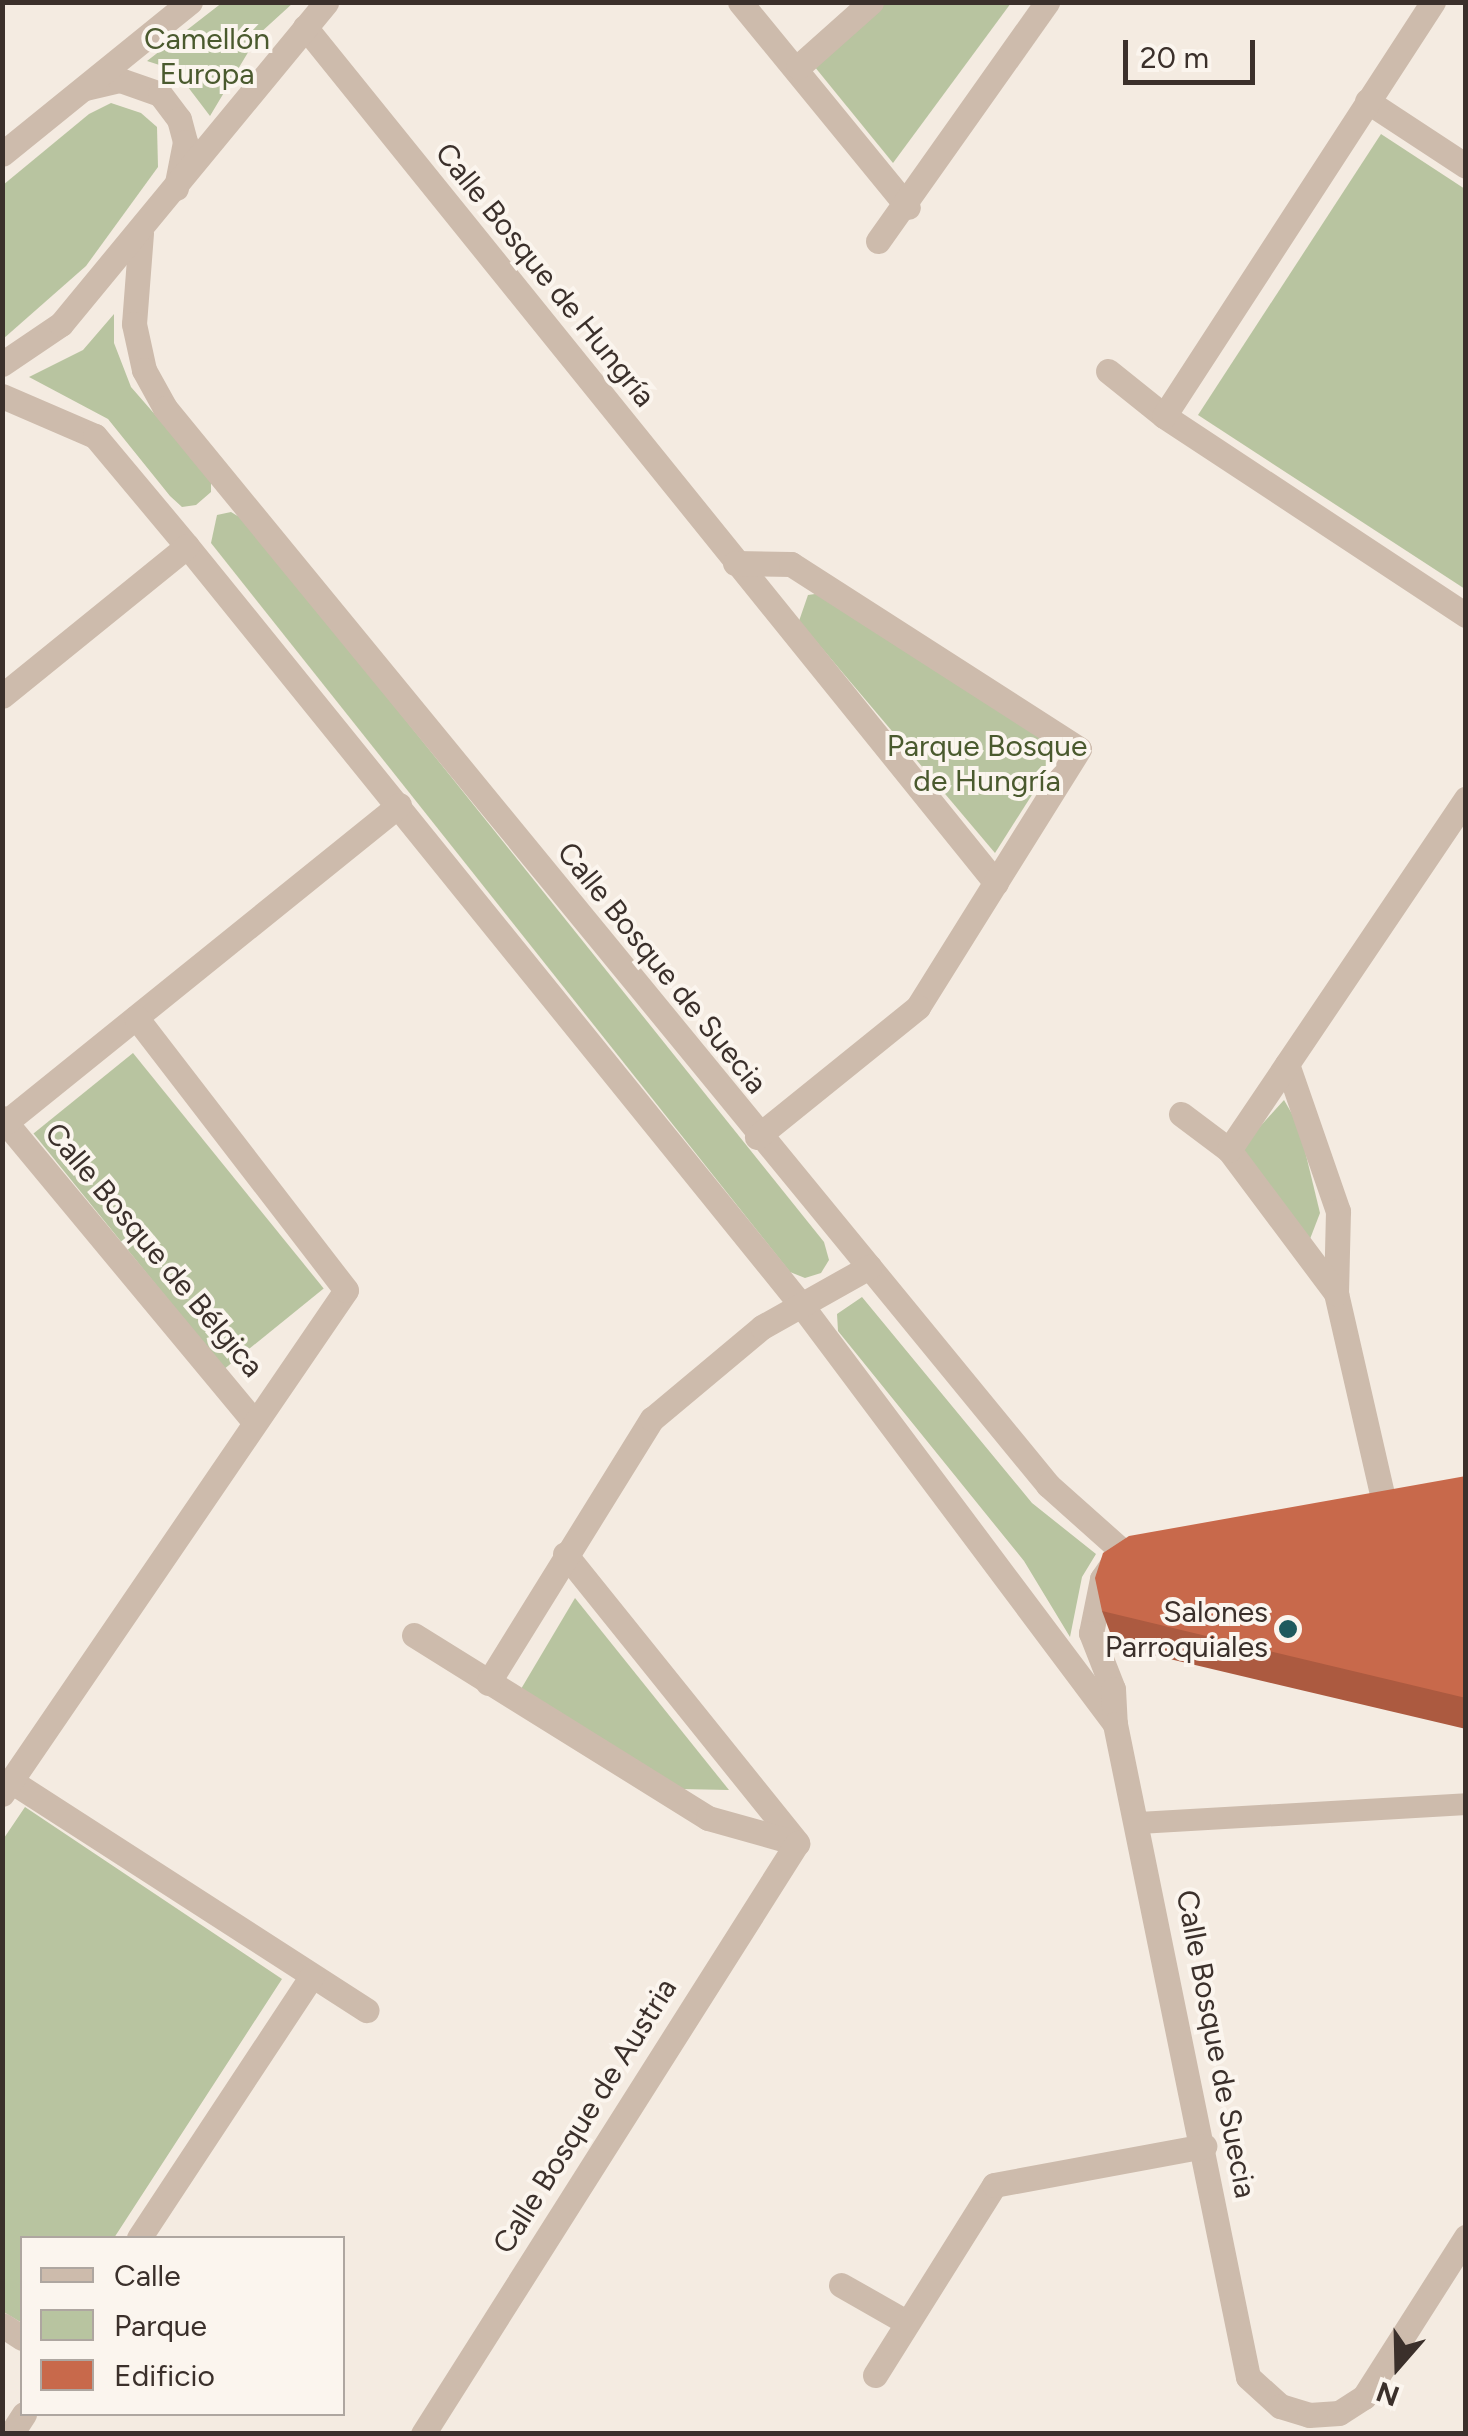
<!DOCTYPE html>
<meta charset="utf-8">
<style>
body{margin:0}
#map{position:relative;width:1468px;height:2436px;overflow:hidden;background:#f4ebe1;font-family:Figtree,sans-serif}
div>[style]{position:absolute}
.green>*{inset:0;background:#b8c4a0;transform-origin:0 0}
.service>*{height:22px;margin:-11px;padding:0 11px;transform-origin:11px;border-radius:11px;background:#cdbbac}
.minor>*{height:25px;margin:-12.5px;padding:0 12.5px;transform-origin:12.5px;border-radius:12.5px;background:#cdbbac}
.tertiary>*{height:25px;margin:-12.5px;padding:0 12.5px;transform-origin:12.5px;border-radius:12.5px;background:#cdbbac}
.wall>*{inset:0;background:#ac5a40}
.building>*{inset:0;background:#c8694b}
.dots>*{width:28px;height:28px;translate:-50% -50%;box-sizing:border-box;border:5px solid #fbf5ee;border-radius:50%}
span{translate:-50% -50%;white-space:nowrap;text-align:center;line-height:1.15;-webkit-text-stroke:8px #fbf5ee;paint-order:stroke}
.park-label{font-size:30px;color:#4a5a2e}
.street-label{font-size:30px;color:#3b302b}
.poi-label{font-size:30px;color:#3b302b}
.right{translate:-100% -50%;text-align:right}
.frame{position:absolute;inset:0;border:5px solid #3b302b;pointer-events:none}
.legend{position:absolute;left:20px;top:2236px;width:325px;height:180px;box-sizing:border-box;background:#fbf5ee;border:2px solid #aea6a0;margin:0;padding:12px 18px;list-style:none;font-size:30px;color:#3b302b}
.legend li{display:flex;align-items:center;gap:20px;height:50px}
.legend b{width:50px;border:2px solid #aea6a0}
.north{position:absolute;left:1348px;top:2316px;width:100px;height:100px;-webkit-text-stroke:8px #fbf5ee;paint-order:stroke;rotate:200deg;font-size:28px;font-weight:700;line-height:40px;text-align:center;color:#3b302b}
.north::after{content:'';display:block;margin:auto;width:35px;height:45px;background:#3b302b;clip-path:polygon(50% 0,100% 100%,50% 72%,0 100%)}
.scale{position:absolute;left:1123px;top:40px;width:132px;height:45px;box-sizing:border-box;border:5px solid #3b302b;border-top:0;padding-left:12px;font-size:30px;line-height:35px;white-space:nowrap;color:#3b302b;-webkit-text-stroke:8px #fbf5ee;paint-order:stroke}
</style>
<div id="map">
<div class="green">
<i style="clip-path:polygon(223px 2px,293px 3px,259px 34px,210px 116px,175px 70px,147px 61px)"></i>
<i style="clip-path:polygon(865px 3px,1011px 3px,893px 163px,801px 50px)"></i>
<i style="clip-path:polygon(111px 103px,141px 113px,157px 127px,158px 167px,86px 266px,3px 339px,3px 185px,89px 114px)"></i>
<i style="clip-path:polygon(1381px 134px,1465px 189px,1465px 589px,1198px 415px)"></i>
<i style="clip-path:polygon(114px 314px,114px 343px,131px 387px,211px 479px,211px 492px,196px 505px,182px 507px,170px 496px,108px 419px,29px 377px,83px 350px)"></i>
<i style="clip-path:polygon(231px 512px,246px 521px,824px 1242px,829px 1260px,821px 1273px,805px 1278px,790px 1272px,211px 543px,217px 515px)"></i>
<i style="clip-path:polygon(822px 593px,1049px 742px,1056px 757px,995px 853px,799px 621px,808px 595px)"></i>
<i style="left:133px;top:1053px;width:303px;height:128px;rotate:51deg"></i>
<i style="clip-path:polygon(1284px 1100px,1299px 1126px,1320px 1213px,1310px 1239px,1237px 1152px)"></i>
<i style="clip-path:polygon(862px 1297px,1032px 1503px,1096px 1554px,1082px 1577px,1070px 1637px,1024px 1561px,838px 1331px,837px 1314px)"></i>
<i style="clip-path:polygon(575px 1598px,729px 1790px,681px 1789px,521px 1689px)"></i>
<i style="clip-path:polygon(25px 1807px,282px 1979px,114px 2238px,22px 2238px,22px 2323px,2px 2311px,2px 1841px)"></i>
</div>
<div class="service">
<i style="left:1139px;top:1823px;width:328px;rotate:-3.3deg"></i>
</div>
<div class="minor">
<i style="left:740px;top:2px;width:265px;rotate:50.7deg"></i>
<i style="left:305px;top:27px;width:1100px;rotate:51.09deg"></i>
<i style="left:798px;top:67px;width:98px;rotate:-41.7deg"></i>
<i style="left:1367px;top:101px;width:118px;rotate:33.3deg"></i>
<i style="left:141px;top:233px;width:91px;rotate:94.4deg"></i>
<i style="left:134px;top:324px;width:47px;rotate:77.7deg"></i>
<i style="left:144px;top:370px;width:43px;rotate:61.1deg"></i>
<i style="left:165px;top:408px;width:1393px;rotate:50.65deg"></i>
<i style="left:1048px;top:1485px;width:99px;rotate:41.7deg"></i>
<i style="left:878px;top:241px;width:293px;rotate:-54.7deg"></i>
<i style="left:1108px;top:371px;width:72px;rotate:38.8deg"></i>
<i style="left:1164px;top:416px;width:362px;rotate:33.4deg"></i>
<i style="left:2px;top:396px;width:101px;rotate:23.3deg"></i>
<i style="left:95px;top:436px;width:143px;rotate:50.1deg"></i>
<i style="left:187px;top:546px;width:978px;rotate:51.02deg"></i>
<i style="left:802px;top:1306px;width:522px;rotate:53.17deg"></i>
<i style="left:1164px;top:416px;width:494px;rotate:-57deg"></i>
<i style="left:735px;top:563px;width:56px;rotate:1deg"></i>
<i style="left:791px;top:564px;width:342px;rotate:32.7deg"></i>
<i style="left:1079px;top:749px;width:304px;rotate:122deg"></i>
<i style="left:918px;top:1007px;width:207px;rotate:141.1deg"></i>
<i style="left:2px;top:696px;width:238px;rotate:-39deg"></i>
<i style="left:1287px;top:1064px;width:156px;rotate:70.9deg"></i>
<i style="left:1338px;top:1211px;width:82px;rotate:91.4deg"></i>
<i style="left:1336px;top:1293px;width:210px;rotate:77.1deg"></i>
<i style="left:1181px;top:1114px;width:60px;rotate:36.9deg"></i>
<i style="left:1229px;top:1150px;width:179px;rotate:53.2deg"></i>
<i style="left:2px;top:1118px;width:391px;rotate:50.3deg"></i>
<i style="left:6px;top:1122px;width:505px;rotate:-38.89deg"></i>
<i style="left:1229px;top:1150px;width:424px;rotate:-56deg"></i>
<i style="left:565px;top:1554px;width:371px;rotate:51.2deg"></i>
<i style="left:1113px;top:1563px;width:19px;rotate:125deg"></i>
<i style="left:1102px;top:1579px;width:55px;rotate:101.5deg"></i>
<i style="left:1091px;top:1633px;width:60px;rotate:68.6deg"></i>
<i style="left:1113px;top:1689px;width:35px;rotate:87deg"></i>
<i style="left:1115px;top:1724px;width:666px;rotate:78.49deg"></i>
<i style="left:1248px;top:2377px;width:43px;rotate:42.2deg"></i>
<i style="left:1280px;top:2406px;width:30px;rotate:17deg"></i>
<i style="left:1309px;top:2415px;width:30px;rotate:-4deg"></i>
<i style="left:1339px;top:2413px;width:30px;rotate:-33deg"></i>
<i style="left:1364px;top:2397px;width:190px;rotate:-57.5deg"></i>
<i style="left:414px;top:1635px;width:346px;rotate:31.9deg"></i>
<i style="left:708px;top:1818px;width:92px;rotate:15.7deg"></i>
<i style="left:488px;top:1683px;width:311px;rotate:-58.2deg"></i>
<i style="left:652px;top:1419px;width:143px;rotate:-39.9deg"></i>
<i style="left:762px;top:1327px;width:123px;rotate:-29.3deg"></i>
<i style="left:11px;top:1781px;width:423px;rotate:32.8deg"></i>
<i style="left:2px;top:1794px;width:610px;rotate:-55.68deg"></i>
<i style="left:346px;top:1290px;width:344px;rotate:-127.6deg"></i>
<i style="left:139px;top:2238px;width:314px;rotate:-56.6deg"></i>
<i style="left:841px;top:2285px;width:75px;rotate:29.6deg"></i>
<i style="left:2px;top:2325px;width:24px;rotate:33deg"></i>
<i style="left:875px;top:2375px;width:224px;rotate:-57.9deg"></i>
<i style="left:994px;top:2185px;width:214px;rotate:-10.5deg"></i>
<i style="left:11px;top:2434px;width:24px;rotate:-57deg"></i>
<i style="left:423px;top:2434px;width:699px;rotate:-57.67deg"></i>
</div>
<div class="tertiary">
<i style="left:85px;top:88px;width:36px;rotate:-13deg"></i>
<i style="left:120px;top:80px;width:42px;rotate:19.3deg"></i>
<i style="left:160px;top:94px;width:31px;rotate:53deg"></i>
<i style="left:179px;top:119px;width:24px;rotate:75deg"></i>
<i style="left:185px;top:142px;width:47px;rotate:101.1deg"></i>
<i style="left:2px;top:154px;width:242px;rotate:-39deg"></i>
<i style="left:2px;top:364px;width:71px;rotate:-34.1deg"></i>
<i style="left:61px;top:324px;width:417px;rotate:-50.5deg"></i>
</div>
<div class="wall">
<i style="clip-path:polygon(1466px 1476px,1466px 1729px,1115px 1646px,1102px 1611px)"></i>
</div>
<div class="building">
<i style="clip-path:polygon(1466px 1476px,1466px 1698px,1102px 1611px,1095px 1578px,1103px 1553px,1129px 1536px)"></i>
</div>
<div class="dots">
<i style="left:1288px;top:1629px;background:#1f5a5e"></i>
</div>
<div class="park-label">
<span style="left:207px;top:56px">Camellón<br>Europa</span>
<span style="left:987px;top:763px">Parque Bosque<br>de Hungría</span>
</div>
<div class="street-label">
<span style="left:545px;top:275px;rotate:51deg">Calle Bosque de Hungría</span>
<span style="left:662px;top:968px;rotate:51deg">Calle Bosque de Suecia</span>
<span style="left:154px;top:1250px;rotate:50deg">Calle Bosque de Bélgica</span>
<span style="left:1216px;top:2044px;rotate:79deg">Calle Bosque de Suecia</span>
<span style="left:585px;top:2116px;rotate:-58deg">Calle Bosque de Austria</span>
</div>
<div class="poi-label">
<span class="right" style="left:1268px;top:1629px">Salones<br>Parroquiales</span>
</div>
<div class="frame"></div>
<ul class="legend">
<li><b style="height:12px;background:#cdbbac"></b>Calle</li>
<li><b style="height:28px;background:#b8c4a0"></b>Parque</li>
<li><b style="height:28px;background:#c8694b"></b>Edificio</li>
</ul>
<div class="north">N</div>
<div class="scale">20 m</div>
</div>
